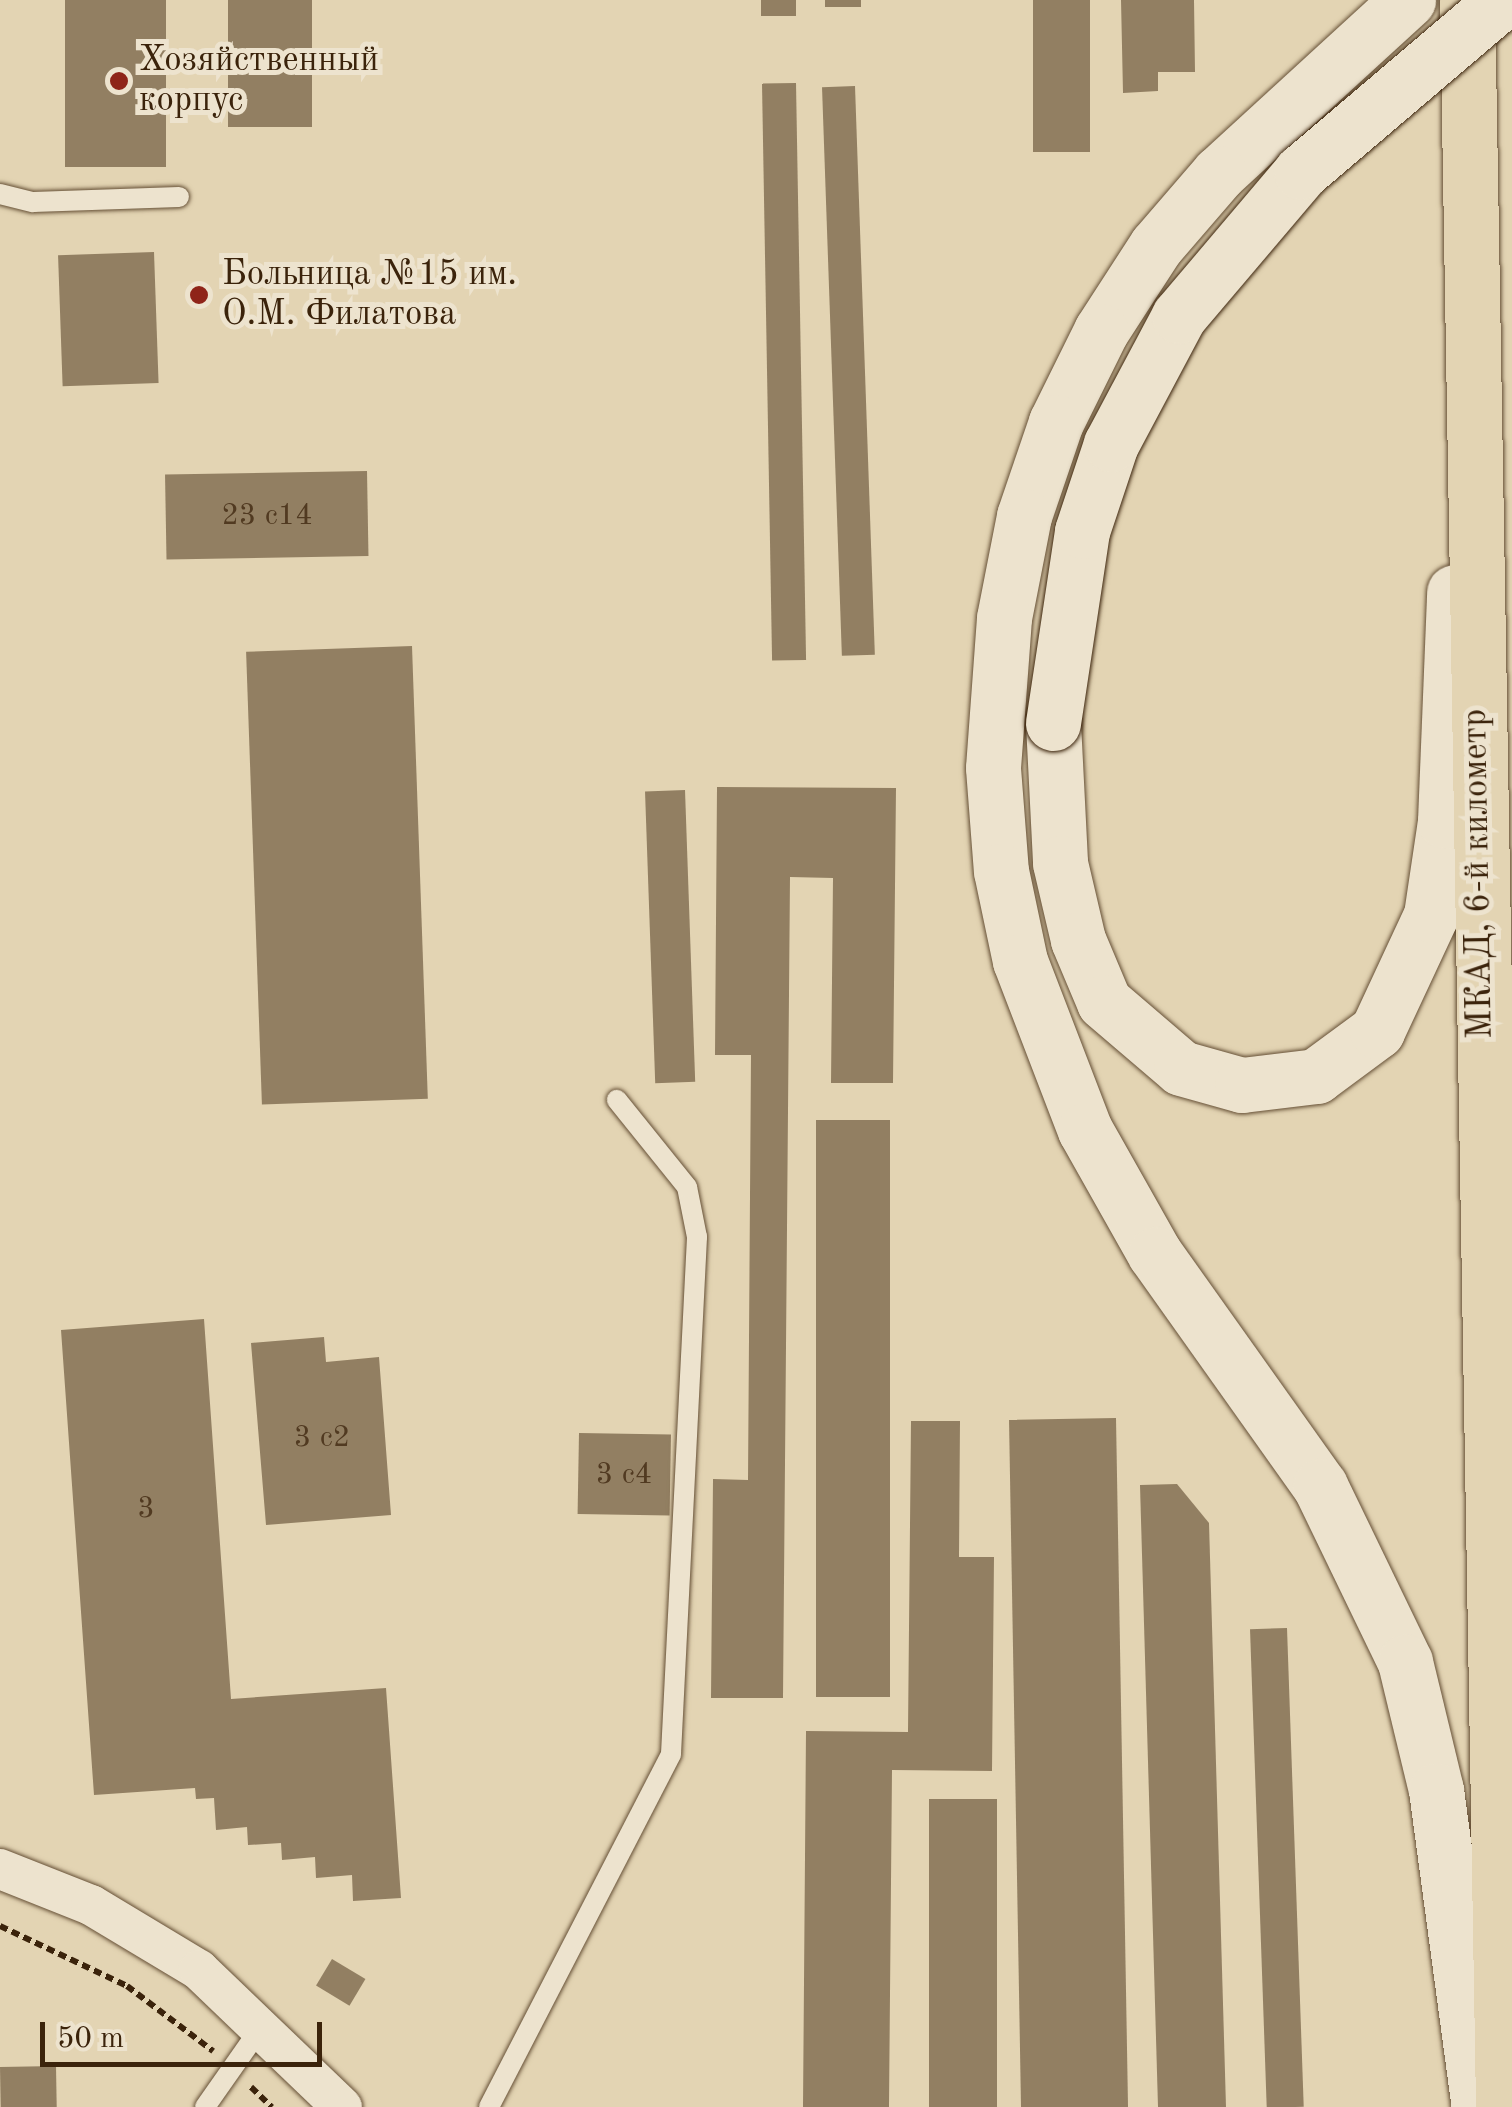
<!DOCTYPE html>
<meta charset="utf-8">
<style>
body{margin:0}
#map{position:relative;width:1512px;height:2107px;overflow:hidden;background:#e3d4b3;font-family:"Old Standard TT",serif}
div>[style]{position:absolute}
.building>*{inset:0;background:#927f62;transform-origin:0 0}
.path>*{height:6px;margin-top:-3px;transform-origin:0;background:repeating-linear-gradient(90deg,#3b230b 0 8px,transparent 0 13px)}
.roads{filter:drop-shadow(0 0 2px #654f35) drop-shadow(0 0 2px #654f35)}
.lane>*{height:20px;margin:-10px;padding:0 10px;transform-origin:10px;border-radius:10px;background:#ede3ce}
.street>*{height:40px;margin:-20px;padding:0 20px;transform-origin:20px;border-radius:20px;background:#ede3ce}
.secondary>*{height:55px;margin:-27.5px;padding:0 27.5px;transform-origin:27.5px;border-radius:27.5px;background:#ede3ce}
.highway>*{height:55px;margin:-27.5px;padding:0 27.5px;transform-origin:27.5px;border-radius:27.5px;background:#e3d4b3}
.bridges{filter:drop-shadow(0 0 2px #3b230b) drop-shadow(0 0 2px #3b230b)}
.secondary-bridge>*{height:55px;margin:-27.5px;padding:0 27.5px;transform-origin:27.5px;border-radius:27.5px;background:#ede3ce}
.dots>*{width:28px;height:28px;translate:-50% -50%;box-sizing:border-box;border:5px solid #ede3ce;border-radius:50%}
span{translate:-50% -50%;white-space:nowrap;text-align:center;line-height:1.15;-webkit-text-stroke:10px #ede3ce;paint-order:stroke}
.number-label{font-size:30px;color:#513a21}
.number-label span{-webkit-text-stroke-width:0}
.poi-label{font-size:35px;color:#3b230b}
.left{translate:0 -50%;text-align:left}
.street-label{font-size:35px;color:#3b230b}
.scale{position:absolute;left:40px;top:2022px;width:282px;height:45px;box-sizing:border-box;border:5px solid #3b230b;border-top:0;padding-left:12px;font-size:30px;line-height:35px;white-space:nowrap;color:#3b230b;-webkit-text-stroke:8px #ede3ce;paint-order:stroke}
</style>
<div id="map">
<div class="building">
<i style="left:65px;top:0;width:101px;height:167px"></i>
<i style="left:228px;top:0;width:84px;height:127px"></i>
<i style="left:761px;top:0;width:35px;height:16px"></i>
<i style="left:825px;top:0;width:36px;height:7px"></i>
<i style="left:1033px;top:0;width:57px;height:152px"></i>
<i style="clip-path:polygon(1121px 0,1194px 0,1195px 72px,1158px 72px,1158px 91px,1123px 93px)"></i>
<i style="left:796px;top:83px;width:577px;height:34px;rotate:89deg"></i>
<i style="left:855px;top:86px;width:569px;height:33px;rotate:88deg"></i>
<i style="left:154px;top:252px;width:131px;height:96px;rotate:88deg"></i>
<i style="left:367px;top:471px;width:85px;height:202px;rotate:89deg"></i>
<i style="left:412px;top:646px;width:453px;height:166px;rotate:88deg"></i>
<i style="clip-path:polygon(717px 787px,896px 788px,893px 1083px,831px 1083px,833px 878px,790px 877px,783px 1698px,711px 1698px,713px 1479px,748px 1480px,751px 1055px,715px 1055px)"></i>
<i style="left:685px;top:790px;width:292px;height:40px;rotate:88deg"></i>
<i style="left:816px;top:1120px;width:74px;height:577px"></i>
<i style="clip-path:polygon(204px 1319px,231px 1699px,386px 1688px,401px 1898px,353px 1901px,352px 1875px,316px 1878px,315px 1857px,282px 1860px,281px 1843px,248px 1845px,247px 1827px,216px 1830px,214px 1798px,196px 1799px,195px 1788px,94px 1795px,61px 1330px)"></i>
<i style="clip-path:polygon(324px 1337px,326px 1362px,379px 1357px,391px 1515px,266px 1525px,251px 1343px)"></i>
<i style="left:1116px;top:1418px;width:689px;height:107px;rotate:89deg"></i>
<i style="clip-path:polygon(911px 1421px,960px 1421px,959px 1557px,994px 1557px,992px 1771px,892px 1770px,889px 2107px,803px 2107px,806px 1731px,908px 1732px)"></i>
<i style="left:579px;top:1433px;width:92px;height:81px;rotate:1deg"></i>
<i style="clip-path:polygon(1177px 1484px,1209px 1523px,1226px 2107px,1158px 2107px,1140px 1485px)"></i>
<i style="left:1287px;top:1628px;width:479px;height:37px;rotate:88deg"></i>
<i style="left:929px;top:1799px;width:68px;height:308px"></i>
<i style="left:332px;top:1959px;width:39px;height:31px;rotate:31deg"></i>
<i style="left:56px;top:2066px;width:41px;height:56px;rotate:89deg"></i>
</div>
<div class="path">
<i style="left:0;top:1926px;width:140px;rotate:25.3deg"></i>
<i style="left:127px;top:1986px;width:108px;rotate:37.1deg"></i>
<i style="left:251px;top:2087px;width:29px;rotate:44deg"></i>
</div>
<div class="roads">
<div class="lane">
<i style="left:0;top:194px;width:34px;rotate:14deg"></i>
<i style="left:33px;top:202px;width:146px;rotate:-2deg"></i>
<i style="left:205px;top:2107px;width:99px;rotate:-54.9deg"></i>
<i style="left:489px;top:2107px;width:397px;rotate:-62.7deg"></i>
<i style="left:671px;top:1754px;width:518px;rotate:-87.12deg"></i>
<i style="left:697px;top:1237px;width:51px;rotate:-101.3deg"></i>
<i style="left:687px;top:1187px;width:112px;rotate:-128.8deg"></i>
</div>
<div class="street">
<i style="left:0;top:1869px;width:98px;rotate:21.6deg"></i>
<i style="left:91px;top:1905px;width:126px;rotate:31deg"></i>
<i style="left:199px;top:1970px;width:198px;rotate:43.8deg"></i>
</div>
<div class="secondary">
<i style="left:1408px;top:0;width:256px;rotate:137.5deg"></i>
<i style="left:1219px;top:173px;width:96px;rotate:130.8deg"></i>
<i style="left:1156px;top:246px;width:101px;rotate:122.9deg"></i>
<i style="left:1101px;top:331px;width:102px;rotate:116.3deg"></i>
<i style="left:1056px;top:422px;width:99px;rotate:108.8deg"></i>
<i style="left:1024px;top:516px;width:104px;rotate:101.1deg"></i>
<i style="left:1004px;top:618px;width:150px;rotate:94.2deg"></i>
<i style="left:993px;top:768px;width:103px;rotate:85.6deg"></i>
<i style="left:1001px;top:871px;width:92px;rotate:78.1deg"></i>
<i style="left:1020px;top:961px;width:181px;rotate:69deg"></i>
<i style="left:1085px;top:1130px;width:142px;rotate:60.6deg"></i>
<i style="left:1155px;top:1254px;width:285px;rotate:54.6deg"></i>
<i style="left:1320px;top:1486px;width:195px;rotate:64.2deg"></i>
<i style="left:1405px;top:1662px;width:132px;rotate:76.4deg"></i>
<i style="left:1436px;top:1790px;width:320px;rotate:82.3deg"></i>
<i style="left:1053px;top:723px;width:140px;rotate:87.1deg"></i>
<i style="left:1060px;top:863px;width:79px;rotate:76.8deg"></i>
<i style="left:1078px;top:940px;width:67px;rotate:67.2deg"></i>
<i style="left:1104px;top:1002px;width:101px;rotate:40.6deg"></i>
<i style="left:1181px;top:1068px;width:63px;rotate:15.6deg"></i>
<i style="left:1242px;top:1085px;width:75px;rotate:-6.9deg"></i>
<i style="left:1316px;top:1076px;width:76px;rotate:-36.4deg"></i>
<i style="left:1377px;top:1031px;width:128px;rotate:-65deg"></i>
<i style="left:1431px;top:915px;width:95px;rotate:-81.5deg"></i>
<i style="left:1445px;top:821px;width:229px;rotate:-87.7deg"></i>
</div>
<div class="highway">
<i style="left:1467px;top:0;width:2107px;rotate:89.02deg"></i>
</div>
</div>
<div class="bridges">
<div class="secondary-bridge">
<i style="left:1053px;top:723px;width:194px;rotate:-81.4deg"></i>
<i style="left:1082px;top:531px;width:92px;rotate:-71.6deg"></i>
<i style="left:1111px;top:444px;width:145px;rotate:-62deg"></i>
<i style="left:1179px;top:316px;width:189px;rotate:-49.7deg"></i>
<i style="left:1301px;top:172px;width:265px;rotate:-40.4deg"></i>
</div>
</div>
<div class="dots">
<i style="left:119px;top:81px;background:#8f2418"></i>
<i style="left:199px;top:295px;background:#8f2418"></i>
</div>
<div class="number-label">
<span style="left:267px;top:516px">23 с14</span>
<span style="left:322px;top:1438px">3 с2</span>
<span style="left:624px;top:1475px">3 с4</span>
<span style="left:146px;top:1509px">3</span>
</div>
<div class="poi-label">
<span class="left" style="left:139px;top:81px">Хозяйственный<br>корпус</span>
<span class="left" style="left:222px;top:295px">Больница №15 им.<br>О.М. Филатова</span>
</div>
<div class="street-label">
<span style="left:1479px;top:874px;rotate:-91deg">МКАД, 6-й километр</span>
</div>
<div class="scale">50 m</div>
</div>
